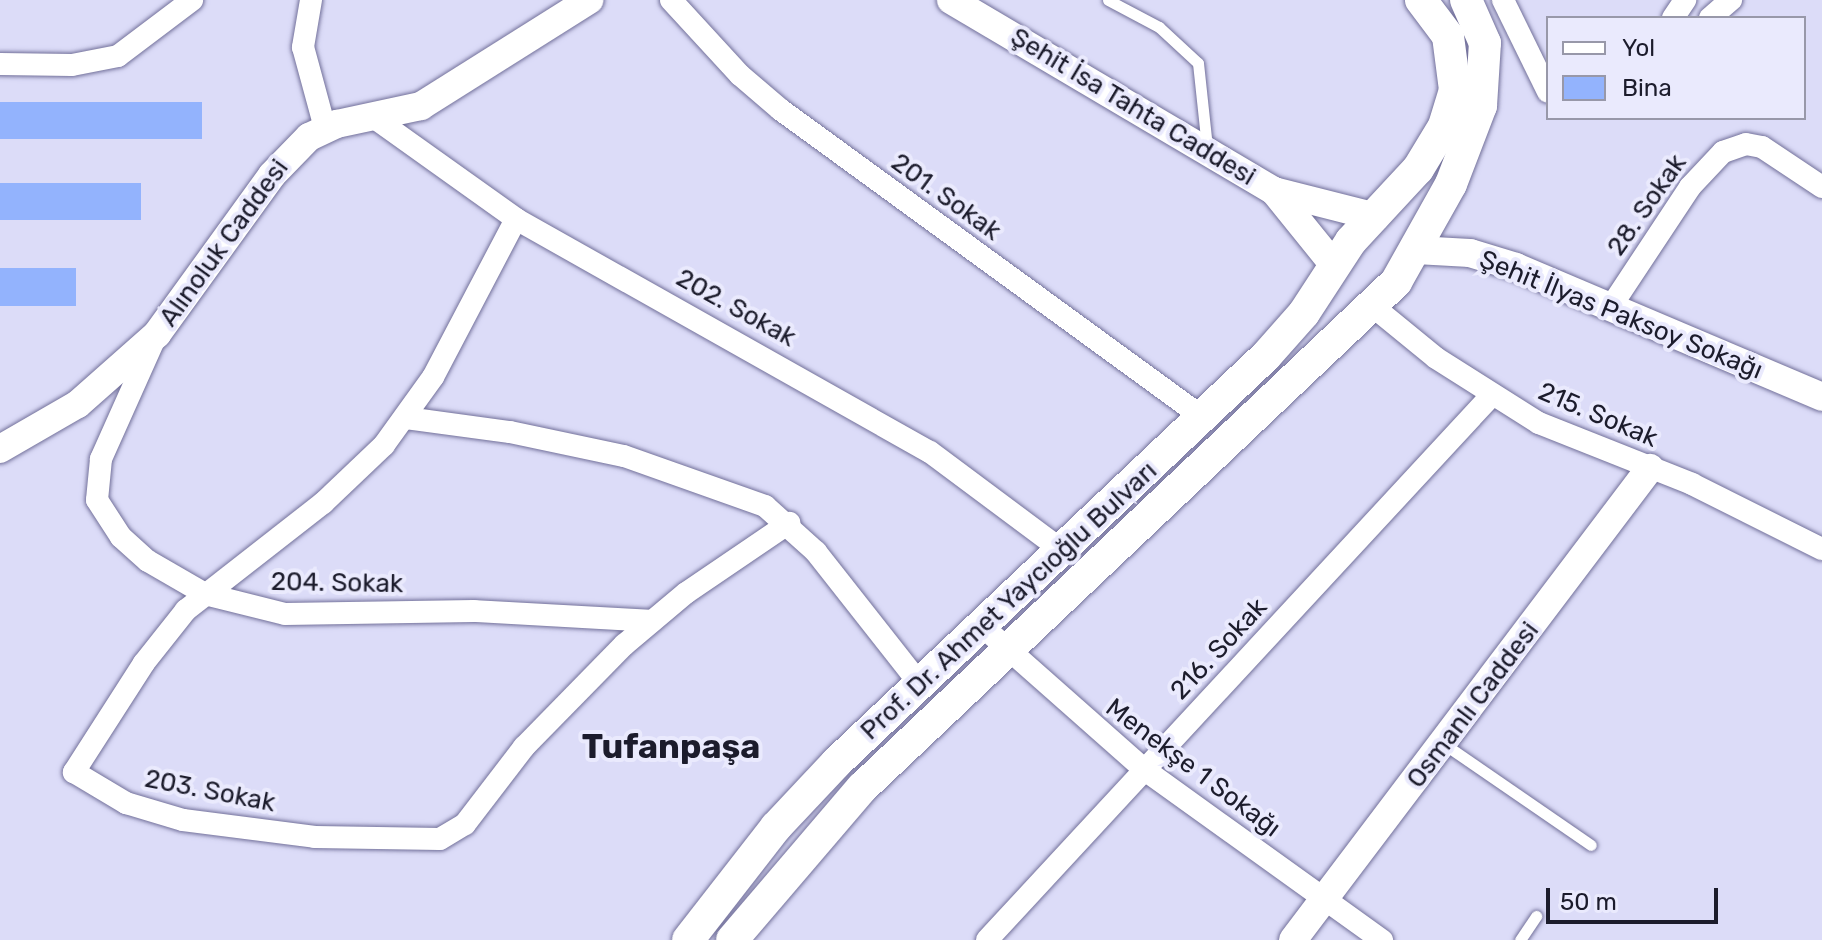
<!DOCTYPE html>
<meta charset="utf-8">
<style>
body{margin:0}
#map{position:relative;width:1822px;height:940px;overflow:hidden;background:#dcdcf8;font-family:Rubik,sans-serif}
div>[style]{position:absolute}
.building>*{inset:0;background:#93b3fd;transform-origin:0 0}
.roads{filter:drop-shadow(0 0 2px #72709a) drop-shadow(0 0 2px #72709a)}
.service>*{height:11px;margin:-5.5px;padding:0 5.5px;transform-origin:5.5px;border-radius:5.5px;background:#fff}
.minor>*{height:22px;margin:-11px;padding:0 11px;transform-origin:11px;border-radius:11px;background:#fff}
.tertiary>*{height:28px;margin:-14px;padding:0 14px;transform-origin:14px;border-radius:14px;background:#fff}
.secondary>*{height:32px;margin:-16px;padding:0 16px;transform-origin:16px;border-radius:16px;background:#fff}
span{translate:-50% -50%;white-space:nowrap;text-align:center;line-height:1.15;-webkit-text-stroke:8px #eaeafd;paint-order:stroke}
.street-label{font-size:26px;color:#1c1c2c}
.district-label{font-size:34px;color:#1c1c2c;font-weight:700}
.legend{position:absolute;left:1546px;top:16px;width:260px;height:104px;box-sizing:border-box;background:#eaeafd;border:2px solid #9898a9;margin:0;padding:10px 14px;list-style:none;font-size:24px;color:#1c1c2c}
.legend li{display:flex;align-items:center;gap:16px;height:40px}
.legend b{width:40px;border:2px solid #9898a9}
.scale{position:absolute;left:1546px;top:888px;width:172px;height:36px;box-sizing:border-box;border:4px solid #1c1c2c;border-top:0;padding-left:10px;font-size:24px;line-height:28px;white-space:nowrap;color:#1c1c2c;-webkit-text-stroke:6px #eaeafd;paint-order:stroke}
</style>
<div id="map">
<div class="building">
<i style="left:0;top:102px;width:202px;height:37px"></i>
<i style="left:0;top:183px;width:141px;height:37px"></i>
<i style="left:0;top:268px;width:76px;height:38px"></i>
</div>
<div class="roads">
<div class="service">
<i style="left:1108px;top:0;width:58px;rotate:27.9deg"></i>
<i style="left:1159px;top:27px;width:53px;rotate:42.7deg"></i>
<i style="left:1198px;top:63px;width:84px;rotate:83.9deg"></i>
<i style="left:1444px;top:744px;width:178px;rotate:34.5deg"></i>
<i style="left:1520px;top:940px;width:29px;rotate:-56deg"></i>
</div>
<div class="minor">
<i style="left:311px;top:0;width:48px;rotate:99.7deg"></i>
<i style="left:303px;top:47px;width:84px;rotate:74.8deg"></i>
<i style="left:671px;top:0;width:102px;rotate:47.4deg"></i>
<i style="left:740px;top:75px;width:54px;rotate:40.5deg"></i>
<i style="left:781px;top:110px;width:525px;rotate:36.08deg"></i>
<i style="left:1503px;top:0;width:102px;rotate:63.9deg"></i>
<i style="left:1673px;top:18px;width:22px;rotate:-56deg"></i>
<i style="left:1710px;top:18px;width:28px;rotate:-41deg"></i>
<i style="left:0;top:64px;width:72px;rotate:0.8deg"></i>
<i style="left:72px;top:65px;width:47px;rotate:-11.1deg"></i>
<i style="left:118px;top:56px;width:93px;rotate:-37.1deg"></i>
<i style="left:376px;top:119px;width:172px;rotate:35.5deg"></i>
<i style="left:516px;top:219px;width:475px;rotate:29.4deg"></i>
<i style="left:930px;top:452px;width:167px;rotate:36.7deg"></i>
<i style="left:516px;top:219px;width:178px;rotate:117.7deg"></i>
<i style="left:433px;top:377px;width:84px;rotate:125.8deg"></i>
<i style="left:384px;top:445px;width:84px;rotate:136.4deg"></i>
<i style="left:323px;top:503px;width:174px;rotate:142deg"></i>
<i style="left:186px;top:610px;width:68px;rotate:128.4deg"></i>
<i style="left:144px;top:663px;width:130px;rotate:122.7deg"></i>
<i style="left:74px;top:772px;width:61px;rotate:30.8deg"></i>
<i style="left:126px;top:803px;width:59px;rotate:16.6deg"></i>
<i style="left:183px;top:820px;width:133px;rotate:7.3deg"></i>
<i style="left:315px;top:837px;width:125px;rotate:0.9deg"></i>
<i style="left:440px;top:839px;width:29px;rotate:-31deg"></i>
<i style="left:465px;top:824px;width:97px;rotate:-52.5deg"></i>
<i style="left:524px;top:747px;width:143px;rotate:-45.6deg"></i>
<i style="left:624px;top:645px;width:81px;rotate:-40deg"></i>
<i style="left:686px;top:593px;width:125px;rotate:-34.2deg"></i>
<i style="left:1370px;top:304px;width:85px;rotate:39.3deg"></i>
<i style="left:1436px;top:358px;width:122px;rotate:32.3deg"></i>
<i style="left:1539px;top:423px;width:165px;rotate:21.7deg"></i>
<i style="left:1692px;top:484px;width:145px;rotate:26.6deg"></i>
<i style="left:1610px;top:308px;width:145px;rotate:-56.5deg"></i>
<i style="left:1690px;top:187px;width:48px;rotate:-46.7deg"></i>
<i style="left:1723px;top:152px;width:24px;rotate:-19deg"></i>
<i style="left:1746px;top:144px;width:16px;rotate:11deg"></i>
<i style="left:1762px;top:147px;width:72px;rotate:33.7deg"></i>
<i style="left:155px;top:338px;width:133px;rotate:114.1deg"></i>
<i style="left:101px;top:459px;width:41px;rotate:95.6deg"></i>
<i style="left:97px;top:500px;width:44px;rotate:57deg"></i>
<i style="left:121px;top:537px;width:36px;rotate:42deg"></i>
<i style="left:148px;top:561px;width:66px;rotate:30.1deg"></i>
<i style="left:205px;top:594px;width:82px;rotate:14deg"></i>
<i style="left:285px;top:614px;width:189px;rotate:-0.9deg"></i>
<i style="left:474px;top:611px;width:178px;rotate:3.2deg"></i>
<i style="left:406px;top:418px;width:105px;rotate:7.7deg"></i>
<i style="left:510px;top:432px;width:116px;rotate:11.9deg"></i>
<i style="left:624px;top:456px;width:150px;rotate:19.5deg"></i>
<i style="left:765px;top:506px;width:69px;rotate:42deg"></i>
<i style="left:816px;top:552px;width:168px;rotate:51.8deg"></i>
<i style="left:982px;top:626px;width:217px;rotate:41.5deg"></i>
<i style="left:1145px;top:770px;width:292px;rotate:35.7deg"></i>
<i style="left:987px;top:940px;width:742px;rotate:-47.19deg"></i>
</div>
<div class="tertiary">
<i style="left:951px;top:0;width:375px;rotate:30.6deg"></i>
<i style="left:1274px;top:191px;width:105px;rotate:14.3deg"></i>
<i style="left:1274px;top:191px;width:95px;rotate:51deg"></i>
<i style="left:1416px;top:250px;width:54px;rotate:3.2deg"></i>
<i style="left:1470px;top:253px;width:48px;rotate:16.9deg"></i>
<i style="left:1516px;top:267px;width:332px;rotate:23deg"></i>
<i style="left:0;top:449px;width:90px;rotate:-30deg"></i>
<i style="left:78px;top:404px;width:106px;rotate:-41.5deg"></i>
<i style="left:157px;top:334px;width:196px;rotate:-54.1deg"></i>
<i style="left:272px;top:175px;width:53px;rotate:-45.8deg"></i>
<i style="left:309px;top:137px;width:31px;rotate:-25deg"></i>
<i style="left:337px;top:124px;width:86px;rotate:-12.1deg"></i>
<i style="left:421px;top:106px;width:199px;rotate:-32.2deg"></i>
<i style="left:1293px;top:940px;width:592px;rotate:-52.9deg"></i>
</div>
<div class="secondary">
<i style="left:688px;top:940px;width:143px;rotate:-52.1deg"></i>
<i style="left:776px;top:827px;width:88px;rotate:-46.8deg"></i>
<i style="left:836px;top:763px;width:592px;rotate:-43.43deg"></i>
<i style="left:1266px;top:356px;width:57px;rotate:-48.5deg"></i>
<i style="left:1304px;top:313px;width:86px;rotate:-56.9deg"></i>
<i style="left:1351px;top:241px;width:98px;rotate:-47.1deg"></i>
<i style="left:1418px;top:169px;width:50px;rotate:-58.8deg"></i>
<i style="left:1444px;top:126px;width:38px;rotate:-73deg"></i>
<i style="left:1455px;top:90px;width:54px;rotate:-97.4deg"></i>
<i style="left:1448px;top:36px;width:45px;rotate:-126.9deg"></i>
<i style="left:732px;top:940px;width:200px;rotate:-49.5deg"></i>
<i style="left:862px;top:788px;width:736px;rotate:-43.46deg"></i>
<i style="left:1396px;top:282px;width:112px;rotate:-60.7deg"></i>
<i style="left:1451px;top:184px;width:84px;rotate:-69deg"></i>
<i style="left:1481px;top:106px;width:63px;rotate:-86.4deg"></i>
<i style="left:1485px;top:43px;width:47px;rotate:-113.8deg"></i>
</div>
</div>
<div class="street-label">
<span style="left:1133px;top:107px;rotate:31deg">Şehit İsa Tahta Caddesi</span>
<span style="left:946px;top:197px;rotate:36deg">201. Sokak</span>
<span style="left:1647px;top:205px;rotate:-55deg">28. Sokak</span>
<span style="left:224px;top:243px;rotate:-54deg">Alınoluk Caddesi</span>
<span style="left:736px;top:308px;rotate:29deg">202. Sokak</span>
<span style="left:1621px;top:315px;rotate:22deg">Şehit İlyas Paksoy Sokağı</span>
<span style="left:1598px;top:415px;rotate:23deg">215. Sokak</span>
<span style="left:337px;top:583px;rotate:1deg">204. Sokak</span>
<span style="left:1009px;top:601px;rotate:-43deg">Prof. Dr. Ahmet Yaycıoğlu Bulvarı</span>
<span style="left:1219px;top:649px;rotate:-47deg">216. Sokak</span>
<span style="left:1473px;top:705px;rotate:-53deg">Osmanlı Caddesi</span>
<span style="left:1193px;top:768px;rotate:37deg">Menekşe 1 Sokağı</span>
<span style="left:210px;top:791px;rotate:11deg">203. Sokak</span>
</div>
<div class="district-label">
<span style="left:671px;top:747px">Tufanpaşa</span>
</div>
<ul class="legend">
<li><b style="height:10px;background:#fff"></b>Yol</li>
<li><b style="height:22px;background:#93b3fd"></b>Bina</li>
</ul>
<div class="scale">50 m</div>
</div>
